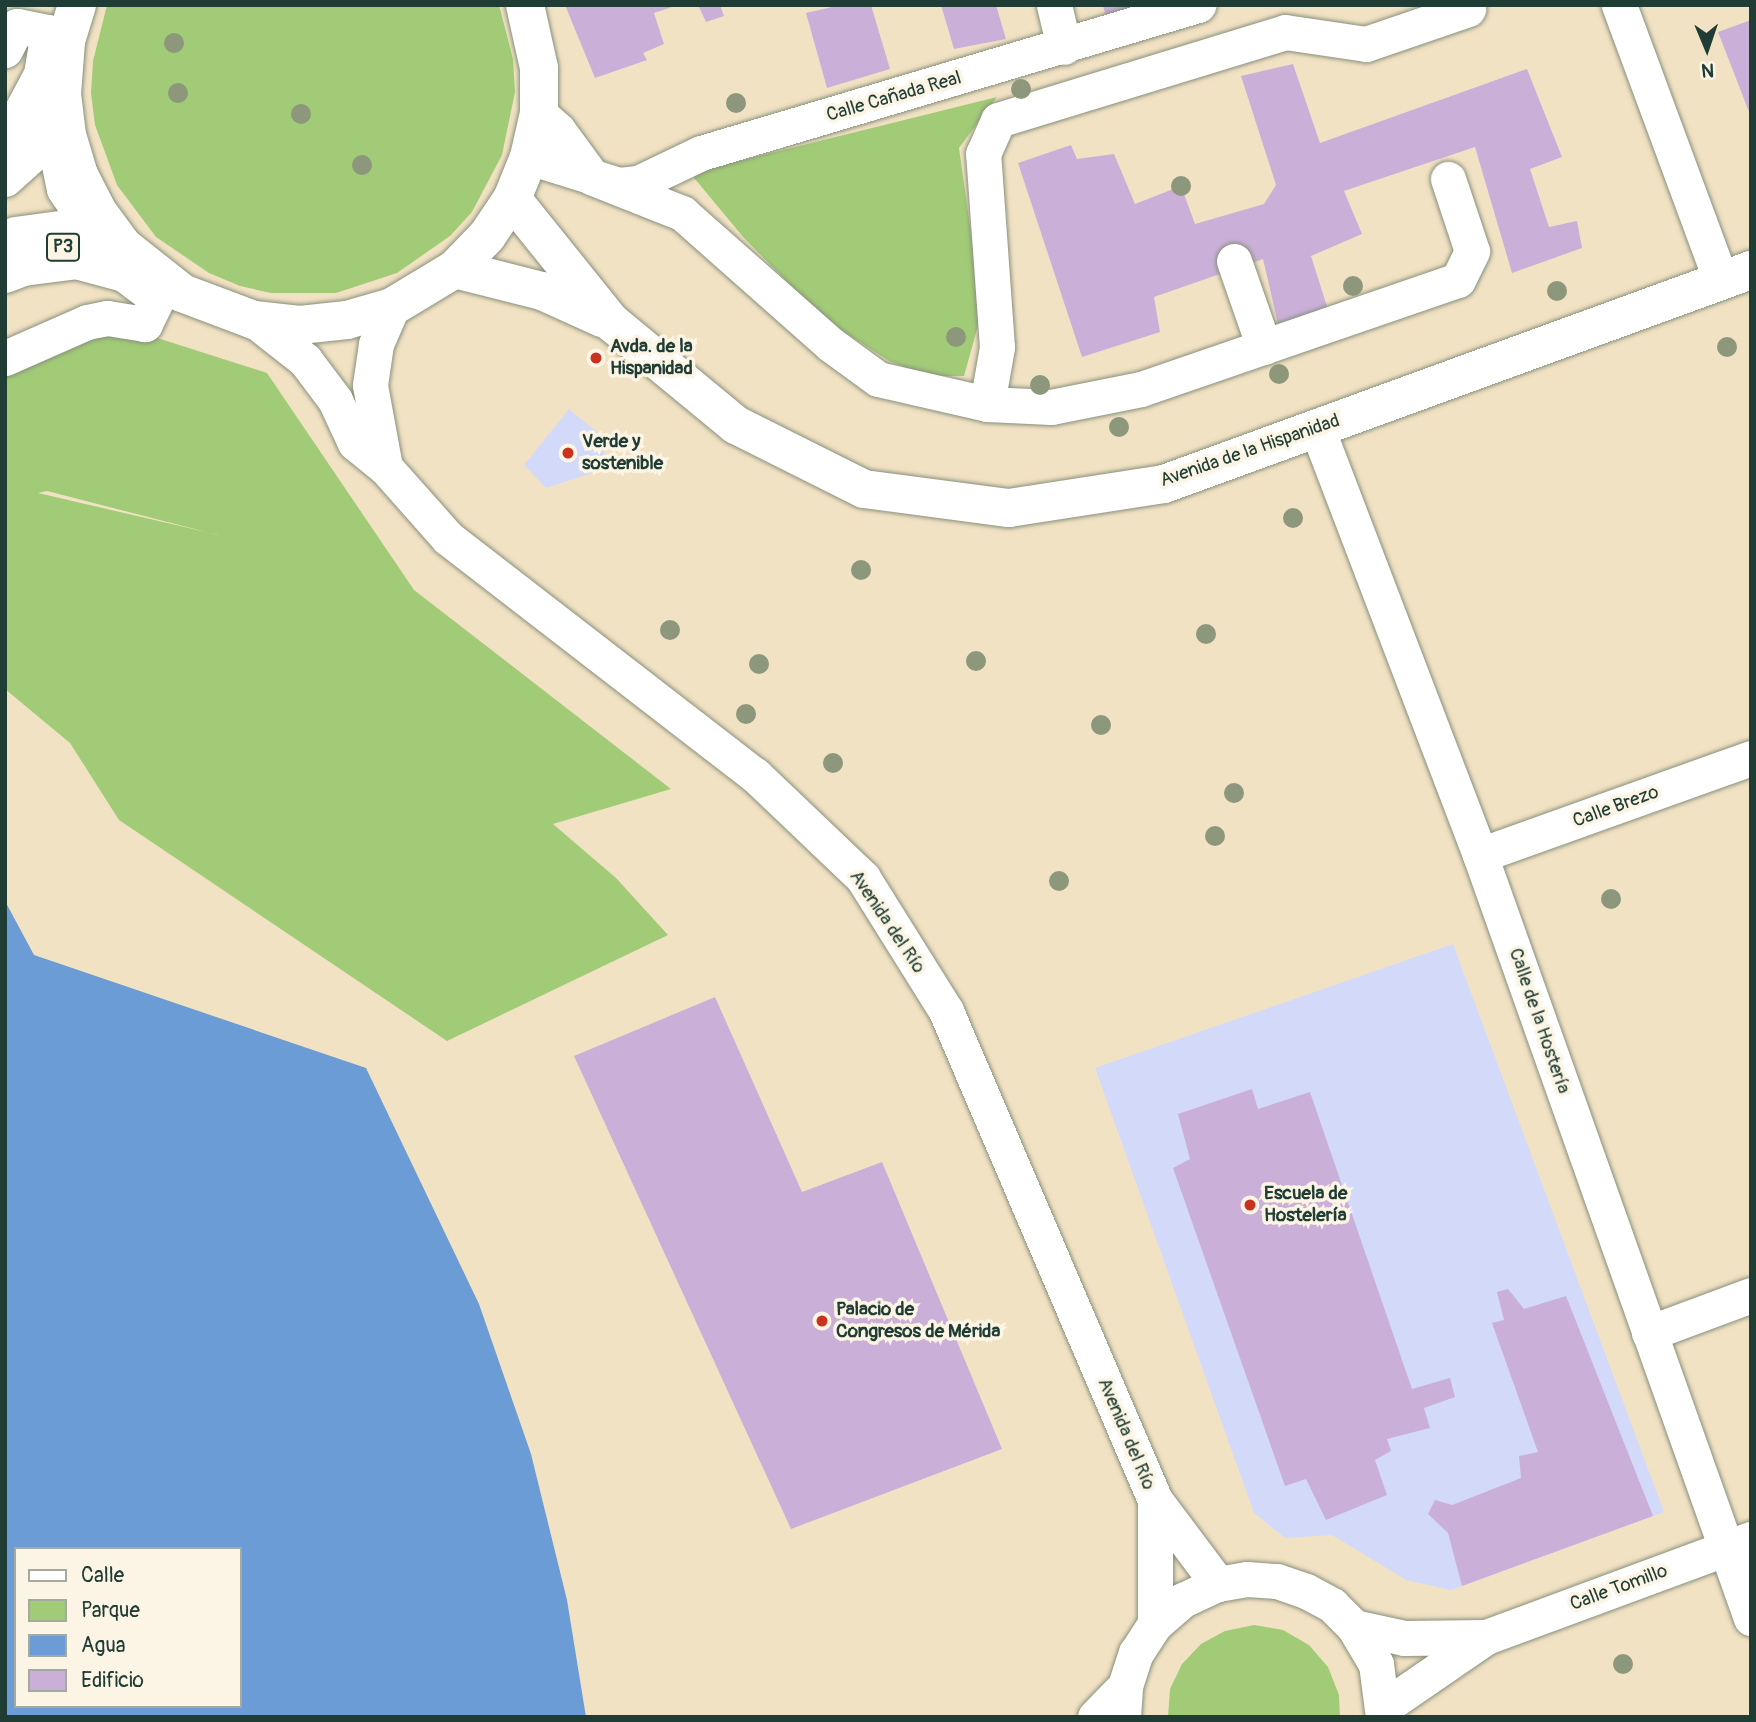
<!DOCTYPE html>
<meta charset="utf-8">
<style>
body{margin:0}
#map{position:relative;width:1756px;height:1722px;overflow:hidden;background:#f2e2c4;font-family:Pangolin,sans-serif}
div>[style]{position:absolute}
.built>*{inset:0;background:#d3d9f9}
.green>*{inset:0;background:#a2cb77}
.water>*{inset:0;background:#6b9cd5}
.building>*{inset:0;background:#cab0d9}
.roads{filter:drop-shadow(0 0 2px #88907c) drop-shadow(0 0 2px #88907c)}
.minor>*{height:35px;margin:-17.5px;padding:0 17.5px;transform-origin:17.5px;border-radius:17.5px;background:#fff}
.major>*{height:38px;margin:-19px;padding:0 19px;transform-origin:19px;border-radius:19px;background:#fff}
.trees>*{width:20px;height:20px;margin:-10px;border-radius:50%;background:#8c977c}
.dots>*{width:19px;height:19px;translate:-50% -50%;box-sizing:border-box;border:4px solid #fcf5e5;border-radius:50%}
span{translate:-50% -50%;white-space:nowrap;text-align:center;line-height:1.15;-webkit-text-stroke:7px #fcf5e5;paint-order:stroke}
.shield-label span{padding:2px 5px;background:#fcf5e5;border:2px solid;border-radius:5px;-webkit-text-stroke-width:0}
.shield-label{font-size:18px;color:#1f3d34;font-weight:700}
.street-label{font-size:19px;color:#1f3d34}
.poi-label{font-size:19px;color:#1f3d34;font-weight:700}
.left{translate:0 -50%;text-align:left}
.frame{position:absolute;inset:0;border:7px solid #1f3d34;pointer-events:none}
.legend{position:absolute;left:14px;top:1547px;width:228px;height:161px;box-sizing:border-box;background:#fcf5e5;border:2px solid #a4ab9e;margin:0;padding:9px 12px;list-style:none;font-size:21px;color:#1f3d34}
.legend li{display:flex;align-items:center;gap:14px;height:35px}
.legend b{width:35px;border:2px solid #a4ab9e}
.north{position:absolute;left:1672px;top:14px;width:70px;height:70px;-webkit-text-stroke:5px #fcf5e5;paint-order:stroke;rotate:178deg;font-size:19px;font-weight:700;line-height:28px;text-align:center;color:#1f3d34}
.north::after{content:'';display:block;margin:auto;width:24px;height:32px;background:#1f3d34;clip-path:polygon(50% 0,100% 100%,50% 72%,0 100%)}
</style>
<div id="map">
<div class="built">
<i style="clip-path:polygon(569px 409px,609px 442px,595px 472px,546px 488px,524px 465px)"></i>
<i style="clip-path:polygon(1453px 944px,1664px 1512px,1451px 1590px,1406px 1580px,1332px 1535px,1285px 1538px,1254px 1513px,1095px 1068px)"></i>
</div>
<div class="green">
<i style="clip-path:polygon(107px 5px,499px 5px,513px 59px,515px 92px,502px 155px,472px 212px,450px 236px,397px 273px,336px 293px,271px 293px,240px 286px,209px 273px,156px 237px,117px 185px,95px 125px,91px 93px,93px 61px)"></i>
<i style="clip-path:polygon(997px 97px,959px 148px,982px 311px,964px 376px,927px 376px,889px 361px,823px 318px,744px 238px,690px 173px)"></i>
<i style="clip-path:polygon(evenodd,89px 334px,148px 335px,267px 373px,414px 590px,671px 789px,553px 824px,616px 878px,668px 935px,447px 1041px,119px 820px,70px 743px,5px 689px,5px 366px,89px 334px,47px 491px,218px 535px,219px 535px,38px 493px,47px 491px)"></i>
<i style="clip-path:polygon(1254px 1625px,1283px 1630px,1309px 1645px,1328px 1667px,1339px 1695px,1340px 1717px,1168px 1717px,1170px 1689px,1182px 1664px,1201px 1644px,1225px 1631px)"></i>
</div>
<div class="water">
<i style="clip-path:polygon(evenodd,5px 901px,34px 955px,366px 1068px,479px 1304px,531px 1454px,567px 1600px,586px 1717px,5px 1717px,5px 901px,16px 1549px,240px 1549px,240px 1706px,16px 1706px,16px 1549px)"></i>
</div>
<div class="building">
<i style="clip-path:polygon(565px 5px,675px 5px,675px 6px,654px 13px,664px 44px,643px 53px,647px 60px,595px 78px)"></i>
<i style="clip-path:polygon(698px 5px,720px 5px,724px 16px,706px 22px)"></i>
<i style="clip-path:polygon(841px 5px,871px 5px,890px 69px,827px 88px,806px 13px)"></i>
<i style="clip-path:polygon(941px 5px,996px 5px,1006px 39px,954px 49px)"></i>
<i style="clip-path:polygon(1103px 5px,1147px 5px,1106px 18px)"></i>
<i style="clip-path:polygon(1751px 20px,1751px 117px,1718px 32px)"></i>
<i style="clip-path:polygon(1293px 64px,1320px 143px,1527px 69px,1562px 157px,1530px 169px,1549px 227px,1577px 221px,1582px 248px,1512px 273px,1475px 147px,1344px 191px,1362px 234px,1311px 256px,1338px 341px,1286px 358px,1263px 259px,1154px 297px,1160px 332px,1082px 357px,1018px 163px,1071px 145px,1077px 159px,1114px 154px,1135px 204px,1181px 186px,1195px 224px,1264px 204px,1276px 185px,1241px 76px)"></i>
<i style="clip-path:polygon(715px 997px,802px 1192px,882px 1162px,1002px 1449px,791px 1529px,574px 1056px)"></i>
<i style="clip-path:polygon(1252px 1089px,1258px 1109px,1310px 1092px,1412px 1389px,1450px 1378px,1455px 1397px,1424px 1408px,1430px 1428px,1387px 1439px,1391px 1451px,1375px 1460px,1387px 1495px,1326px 1520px,1306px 1479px,1285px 1486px,1173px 1168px,1190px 1159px,1178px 1114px)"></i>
<i style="clip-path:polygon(1508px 1289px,1524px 1309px,1566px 1296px,1653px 1516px,1462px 1586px,1448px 1533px,1428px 1514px,1435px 1500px,1452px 1505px,1521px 1478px,1519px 1456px,1538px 1452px,1492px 1323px,1504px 1320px,1497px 1292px)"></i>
</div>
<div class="roads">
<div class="minor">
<i style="left:1054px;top:5px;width:43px;rotate:76.6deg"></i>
<i style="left:1619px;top:5px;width:294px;rotate:69.7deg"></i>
<i style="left:5px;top:50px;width:27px;rotate:-63deg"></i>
<i style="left:17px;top:26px;width:32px;rotate:11deg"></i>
<i style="left:48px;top:32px;width:43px;rotate:99.5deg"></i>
<i style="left:41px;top:74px;width:76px;rotate:118.2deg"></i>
<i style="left:539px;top:113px;width:25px;rotate:42deg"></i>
<i style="left:558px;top:130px;width:59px;rotate:53.9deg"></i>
<i style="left:529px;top:157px;width:94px;rotate:17.3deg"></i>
<i style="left:619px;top:185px;width:19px;rotate:-6deg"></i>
<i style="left:638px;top:183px;width:70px;rotate:-25.5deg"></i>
<i style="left:701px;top:153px;width:519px;rotate:-16.58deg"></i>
<i style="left:593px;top:178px;width:96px;rotate:21.5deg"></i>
<i style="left:682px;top:213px;width:198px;rotate:41.5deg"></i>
<i style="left:830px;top:344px;width:59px;rotate:36.1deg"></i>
<i style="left:878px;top:379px;width:112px;rotate:12.9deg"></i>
<i style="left:987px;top:404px;width:58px;rotate:-80deg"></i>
<i style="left:997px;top:347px;width:194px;rotate:-94.1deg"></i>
<i style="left:983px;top:154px;width:37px;rotate:-66deg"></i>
<i style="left:998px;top:120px;width:300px;rotate:-17deg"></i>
<i style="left:1285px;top:32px;width:82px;rotate:8.4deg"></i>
<i style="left:1366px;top:44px;width:108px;rotate:-18.9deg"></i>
<i style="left:5px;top:179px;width:64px;rotate:-41.9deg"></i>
<i style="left:53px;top:136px;width:54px;rotate:78.3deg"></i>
<i style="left:64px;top:189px;width:42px;rotate:55.6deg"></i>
<i style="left:88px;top:224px;width:74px;rotate:172.2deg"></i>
<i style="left:1234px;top:261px;width:91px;rotate:70.8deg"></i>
<i style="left:5px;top:275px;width:19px;rotate:-21deg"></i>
<i style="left:23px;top:268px;width:53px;rotate:-7.5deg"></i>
<i style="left:76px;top:261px;width:50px;rotate:15.2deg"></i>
<i style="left:124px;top:274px;width:41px;rotate:37.1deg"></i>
<i style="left:157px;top:299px;width:28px;rotate:116deg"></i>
<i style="left:145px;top:324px;width:38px;rotate:-171deg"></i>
<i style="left:107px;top:318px;width:20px;rotate:169deg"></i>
<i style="left:87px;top:322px;width:90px;rotate:156.3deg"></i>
<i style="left:254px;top:320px;width:65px;rotate:38.1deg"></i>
<i style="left:305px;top:360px;width:50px;rotate:53.1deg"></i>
<i style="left:335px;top:400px;width:47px;rotate:65.1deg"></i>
<i style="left:355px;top:443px;width:38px;rotate:39deg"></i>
<i style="left:385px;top:467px;width:95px;rotate:48.4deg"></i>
<i style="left:448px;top:538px;width:388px;rotate:37.7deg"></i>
<i style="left:755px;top:775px;width:149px;rotate:43.6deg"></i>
<i style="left:863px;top:878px;width:157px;rotate:58deg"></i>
<i style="left:946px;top:1011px;width:532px;rotate:66.86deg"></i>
<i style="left:1155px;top:1500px;width:105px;rotate:53.1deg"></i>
<i style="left:987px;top:404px;width:64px;rotate:2.7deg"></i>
<i style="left:1051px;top:407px;width:92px;rotate:-11.3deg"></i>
<i style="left:1141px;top:389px;width:335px;rotate:-19deg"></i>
<i style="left:1458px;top:280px;width:32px;rotate:-64deg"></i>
<i style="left:1472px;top:251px;width:76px;rotate:-108.4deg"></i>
<i style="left:1317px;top:428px;width:457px;rotate:69.1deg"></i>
<i style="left:1480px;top:855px;width:810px;rotate:70.45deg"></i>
<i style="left:385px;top:467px;width:83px;rotate:-100.4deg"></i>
<i style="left:370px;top:385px;width:41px;rotate:-81.7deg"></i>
<i style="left:376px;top:344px;width:40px;rotate:-66.6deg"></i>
<i style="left:1480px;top:855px;width:288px;rotate:-19.7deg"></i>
<i style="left:1649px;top:1333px;width:109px;rotate:-20.4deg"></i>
<i style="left:1155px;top:1500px;width:124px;rotate:90deg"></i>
<i style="left:1354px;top:1627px;width:51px;rotate:12.4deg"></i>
<i style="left:1404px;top:1638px;width:82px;rotate:-0.7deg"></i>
<i style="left:1384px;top:1707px;width:124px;rotate:-34.5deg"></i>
<i style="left:1486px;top:1637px;width:283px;rotate:-20.3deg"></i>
<i style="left:1095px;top:1717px;width:43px;rotate:-45.9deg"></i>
<i style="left:1123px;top:1717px;width:31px;rotate:-86deg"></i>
<i style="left:1125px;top:1686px;width:35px;rotate:-72deg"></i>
<i style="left:1136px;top:1653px;width:35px;rotate:-57deg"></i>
<i style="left:1155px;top:1624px;width:37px;rotate:-41deg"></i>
<i style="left:1183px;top:1600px;width:38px;rotate:-25deg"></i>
<i style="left:1218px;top:1584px;width:29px;rotate:-10deg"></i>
<i style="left:1247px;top:1579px;width:30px;rotate:4deg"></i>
<i style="left:1277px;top:1581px;width:31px;rotate:19deg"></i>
<i style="left:1306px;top:1591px;width:30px;rotate:28deg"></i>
<i style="left:1332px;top:1605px;width:31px;rotate:45deg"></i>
<i style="left:1354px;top:1627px;width:43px;rotate:59.3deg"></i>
<i style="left:1376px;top:1664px;width:53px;rotate:82.5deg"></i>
</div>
<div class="major">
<i style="left:77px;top:5px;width:39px;rotate:107deg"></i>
<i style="left:66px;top:42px;width:52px;rotate:94.4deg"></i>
<i style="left:62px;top:94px;width:41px;rotate:83deg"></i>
<i style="left:67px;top:135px;width:42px;rotate:73.3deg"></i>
<i style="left:79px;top:175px;width:42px;rotate:62.8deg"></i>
<i style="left:98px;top:212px;width:42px;rotate:53.7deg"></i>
<i style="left:123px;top:246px;width:75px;rotate:38.5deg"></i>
<i style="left:182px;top:293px;width:77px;rotate:20.6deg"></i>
<i style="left:254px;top:320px;width:46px;rotate:6.2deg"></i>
<i style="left:300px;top:325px;width:47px;rotate:-6.1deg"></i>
<i style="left:347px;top:320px;width:47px;rotate:-16.1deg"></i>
<i style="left:392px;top:307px;width:74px;rotate:-31.1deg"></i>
<i style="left:455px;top:269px;width:46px;rotate:-45.9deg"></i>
<i style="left:487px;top:236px;width:45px;rotate:-56deg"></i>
<i style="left:512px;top:199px;width:45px;rotate:-68deg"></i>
<i style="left:529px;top:157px;width:45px;rotate:-77.2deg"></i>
<i style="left:539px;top:113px;width:45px;rotate:-90deg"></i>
<i style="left:539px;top:68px;width:65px;rotate:-102.5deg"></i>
<i style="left:5px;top:152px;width:81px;rotate:-45.5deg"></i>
<i style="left:512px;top:199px;width:158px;rotate:51.2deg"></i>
<i style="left:611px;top:322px;width:162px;rotate:39.5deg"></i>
<i style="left:736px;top:425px;width:143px;rotate:26.6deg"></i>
<i style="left:864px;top:489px;width:146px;rotate:7.5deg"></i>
<i style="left:1009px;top:508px;width:157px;rotate:-8.8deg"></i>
<i style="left:1164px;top:484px;width:625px;rotate:-20.03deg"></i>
<i style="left:5px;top:256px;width:23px;rotate:-23deg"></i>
<i style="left:26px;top:247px;width:97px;rotate:-0.6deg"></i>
<i style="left:455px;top:269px;width:90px;rotate:14.2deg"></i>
<i style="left:542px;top:291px;width:66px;rotate:24.2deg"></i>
</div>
</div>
<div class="trees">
<i style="left:174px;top:43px"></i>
<i style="left:1021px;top:89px"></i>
<i style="left:178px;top:93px"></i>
<i style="left:736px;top:103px"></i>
<i style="left:301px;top:114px"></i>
<i style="left:362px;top:165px"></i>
<i style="left:1181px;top:186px"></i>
<i style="left:1353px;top:286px"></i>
<i style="left:1557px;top:291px"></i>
<i style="left:956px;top:337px"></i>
<i style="left:1727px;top:347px"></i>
<i style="left:1279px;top:374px"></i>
<i style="left:1040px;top:385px"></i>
<i style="left:1119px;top:427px"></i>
<i style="left:1293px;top:518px"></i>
<i style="left:861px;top:570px"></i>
<i style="left:670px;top:630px"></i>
<i style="left:1206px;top:634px"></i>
<i style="left:976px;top:661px"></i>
<i style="left:759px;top:664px"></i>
<i style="left:746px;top:714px"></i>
<i style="left:1101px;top:725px"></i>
<i style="left:833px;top:763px"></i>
<i style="left:1234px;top:793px"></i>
<i style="left:1215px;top:836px"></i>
<i style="left:1059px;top:881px"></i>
<i style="left:1611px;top:899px"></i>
<i style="left:1623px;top:1664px"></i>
</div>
<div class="dots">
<i style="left:596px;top:358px;background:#c8321e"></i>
<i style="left:568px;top:453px;background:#c8321e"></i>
<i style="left:1250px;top:1205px;background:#c8321e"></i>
<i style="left:822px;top:1321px;background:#c8321e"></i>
</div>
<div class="shield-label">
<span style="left:63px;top:247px">P3</span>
</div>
<div class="street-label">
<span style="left:894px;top:97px;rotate:-16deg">Calle Cañada Real</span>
<span style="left:1250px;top:451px;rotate:-19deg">Avenida de la Hispanidad</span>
<span style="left:1616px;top:807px;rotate:-20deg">Calle Brezo</span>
<span style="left:887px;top:922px;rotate:56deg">Avenida del Río</span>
<span style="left:1539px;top:1021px;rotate:71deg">Calle de la Hostería</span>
<span style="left:1126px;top:1434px;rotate:67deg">Avenida del Río</span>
<span style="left:1619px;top:1588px;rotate:-20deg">Calle Tomillo</span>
</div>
<div class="poi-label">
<span class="left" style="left:610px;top:358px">Avda. de la<br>Hispanidad</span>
<span class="left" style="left:582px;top:453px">Verde y<br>sostenible</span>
<span class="left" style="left:1264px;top:1205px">Escuela de<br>Hostelería</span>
<span class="left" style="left:836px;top:1321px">Palacio de<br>Congresos de Mérida</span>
</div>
<div class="frame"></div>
<ul class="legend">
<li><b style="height:9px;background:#fff"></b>Calle</li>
<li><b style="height:19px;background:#a2cb77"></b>Parque</li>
<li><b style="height:19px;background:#6b9cd5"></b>Agua</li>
<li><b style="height:19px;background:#cab0d9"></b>Edificio</li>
</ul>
<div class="north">N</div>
</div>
